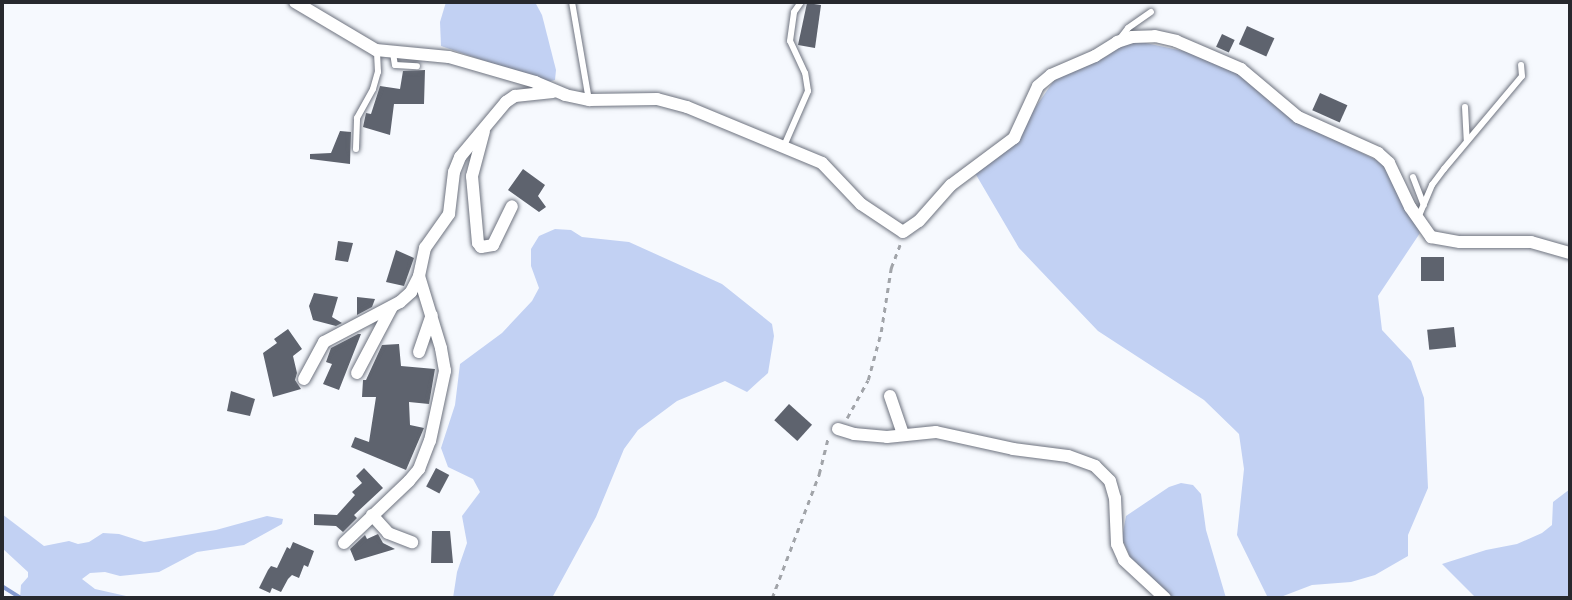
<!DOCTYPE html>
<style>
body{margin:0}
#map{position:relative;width:1572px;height:600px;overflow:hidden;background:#f6f9fe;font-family:Overpass,sans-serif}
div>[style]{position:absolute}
.green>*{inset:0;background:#c2d1f3}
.stream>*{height:3.5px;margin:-1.75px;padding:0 1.75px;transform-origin:1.75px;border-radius:1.75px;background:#859bd1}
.building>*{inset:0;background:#5e636e;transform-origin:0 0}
.path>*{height:2.5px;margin-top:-1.25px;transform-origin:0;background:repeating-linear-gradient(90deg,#a1a4a9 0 5px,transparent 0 10px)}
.roads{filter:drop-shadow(0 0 2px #6e737f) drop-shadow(0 0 2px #6e737f)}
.service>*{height:6px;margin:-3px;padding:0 3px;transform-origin:3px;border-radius:3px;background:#fff}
.minor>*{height:12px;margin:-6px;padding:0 6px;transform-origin:6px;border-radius:6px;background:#fff}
span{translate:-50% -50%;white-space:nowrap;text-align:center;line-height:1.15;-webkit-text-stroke:7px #fff;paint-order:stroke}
.frame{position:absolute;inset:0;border:4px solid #27292e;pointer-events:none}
</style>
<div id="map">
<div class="green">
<i style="clip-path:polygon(446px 2px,535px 2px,542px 15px,556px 70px,555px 80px,547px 82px,441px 46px,440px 22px)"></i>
<i style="clip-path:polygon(1141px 42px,1188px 52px,1236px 71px,1354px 149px,1382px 163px,1420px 233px,1378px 296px,1382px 330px,1411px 361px,1424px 398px,1428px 488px,1408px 535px,1408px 556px,1375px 575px,1351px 582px,1312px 585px,1278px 598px,1268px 598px,1237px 535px,1244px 469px,1239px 434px,1204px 400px,1098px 331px,1019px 248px,975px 173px,1028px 118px,1055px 79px,1107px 56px,1122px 45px)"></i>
<i style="clip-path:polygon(555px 229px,571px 230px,582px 237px,629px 242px,722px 284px,772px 324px,774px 336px,768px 373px,747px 392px,725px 381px,677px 401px,638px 430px,624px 449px,596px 517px,552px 598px,453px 598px,457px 572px,467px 543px,462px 516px,480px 492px,473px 479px,448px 467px,441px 448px,455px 405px,460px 364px,502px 333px,532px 301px,539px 288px,531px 266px,531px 249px,539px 236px)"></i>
<i style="clip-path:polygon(1181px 483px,1193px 485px,1201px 494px,1206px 530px,1226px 598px,1163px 598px,1137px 573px,1122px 538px,1126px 516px,1169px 487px)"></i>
<i style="clip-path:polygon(1570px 489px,1570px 598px,1476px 598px,1442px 564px,1486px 550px,1517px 544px,1542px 533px,1552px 525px,1553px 502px)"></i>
<i style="clip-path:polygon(2px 514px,44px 546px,69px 541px,78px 544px,89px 542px,103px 533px,119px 534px,144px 542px,216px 530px,267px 516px,283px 519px,282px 524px,244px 545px,197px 552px,159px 572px,120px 576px,105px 572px,90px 573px,82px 579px,95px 589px,135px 598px,20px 598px,21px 585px,28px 577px,28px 572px,2px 548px)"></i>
</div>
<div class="stream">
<i style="left:2px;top:586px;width:22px;rotate:32deg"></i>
</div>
<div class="building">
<i style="clip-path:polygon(807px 3px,821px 5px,815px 48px,798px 45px)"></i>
<i style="left:1247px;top:26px;width:30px;height:20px;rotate:24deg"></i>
<i style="left:1222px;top:34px;width:14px;height:14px;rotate:25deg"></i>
<i style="clip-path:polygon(425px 70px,424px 104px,394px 104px,390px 135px,363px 127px,366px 113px,371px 114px,380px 86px,400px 89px,403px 71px)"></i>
<i style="left:1320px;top:93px;width:30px;height:19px;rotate:24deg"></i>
<i style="clip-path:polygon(340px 131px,351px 132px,350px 164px,310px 159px,310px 154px,331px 153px)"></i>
<i style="clip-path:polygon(523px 169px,545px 185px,538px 196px,546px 207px,539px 212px,508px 190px)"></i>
<i style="clip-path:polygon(338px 241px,353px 243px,348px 262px,335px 260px)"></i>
<i style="clip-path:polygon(396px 250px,414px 258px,404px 286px,386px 282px)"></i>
<i style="left:1421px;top:257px;width:23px;height:24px"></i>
<i style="clip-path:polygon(314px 293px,338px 297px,332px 317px,342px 323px,336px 326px,313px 320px,309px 306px)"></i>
<i style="clip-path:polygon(357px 297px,375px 299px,372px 307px,357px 315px)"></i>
<i style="left:1454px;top:327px;width:20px;height:27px;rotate:84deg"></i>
<i style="clip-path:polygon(288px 329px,302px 349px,293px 356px,297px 373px,295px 380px,301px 389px,273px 397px,263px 353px,277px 343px,274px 339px)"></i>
<i style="clip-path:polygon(358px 334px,361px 334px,339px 390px,323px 384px,332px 364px,326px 362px,331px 348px)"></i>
<i style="clip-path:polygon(399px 344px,401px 366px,435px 369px,429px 404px,409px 402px,410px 425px,424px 428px,406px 470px,351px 447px,355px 437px,369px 442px,376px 397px,362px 397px,363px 380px,366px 380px,382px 345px)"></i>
<i style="clip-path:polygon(231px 391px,255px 399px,250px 416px,227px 411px)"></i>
<i style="left:789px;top:404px;width:31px;height:22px;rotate:42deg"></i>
<i style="clip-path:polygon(364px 468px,383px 488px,354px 515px,357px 518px,343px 532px,336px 526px,314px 525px,314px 514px,337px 515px,355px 495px,352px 492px,362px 483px,356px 476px)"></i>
<i style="left:436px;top:468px;width:15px;height:21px;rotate:28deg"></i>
<i style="clip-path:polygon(432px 531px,450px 531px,453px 563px,431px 563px)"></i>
<i style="clip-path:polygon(378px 534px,383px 543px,395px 549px,355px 561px,350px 549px,365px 535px,367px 539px)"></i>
<i style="clip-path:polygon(293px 542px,314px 551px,308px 567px,304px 565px,299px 578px,292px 575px,288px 579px,281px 592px,272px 588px,270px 593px,259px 588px,268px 570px,271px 566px,277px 568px,287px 547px,290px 549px)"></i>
</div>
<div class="path">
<i style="left:847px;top:418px;width:43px;rotate:-61.1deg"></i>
<i style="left:868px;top:380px;width:50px;rotate:-74.8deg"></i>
<i style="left:881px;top:332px;width:65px;rotate:-81.1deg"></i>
<i style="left:891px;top:268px;width:25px;rotate:-69deg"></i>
<i style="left:772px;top:598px;width:133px;rotate:-69.2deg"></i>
<i style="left:819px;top:474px;width:38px;rotate:-76deg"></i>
</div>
<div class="roads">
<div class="service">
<i style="left:572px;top:2px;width:99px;rotate:80.2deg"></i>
<i style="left:1118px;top:41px;width:16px;rotate:-52deg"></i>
<i style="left:1128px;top:28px;width:28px;rotate:-35deg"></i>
<i style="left:393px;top:53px;width:12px;rotate:81deg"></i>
<i style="left:395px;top:65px;width:22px;rotate:3deg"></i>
<i style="left:1465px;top:107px;width:33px;rotate:87deg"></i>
<i style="left:784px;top:146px;width:60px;rotate:-66.4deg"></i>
<i style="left:808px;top:91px;width:18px;rotate:-99deg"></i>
<i style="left:805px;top:73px;width:35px;rotate:-115deg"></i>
<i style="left:790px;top:41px;width:29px;rotate:-82deg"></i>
<i style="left:794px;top:12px;width:12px;rotate:-55deg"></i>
<i style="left:356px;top:149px;width:31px;rotate:-88deg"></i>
<i style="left:357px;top:118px;width:33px;rotate:-61deg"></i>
<i style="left:373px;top:89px;width:18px;rotate:-74deg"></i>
<i style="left:378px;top:72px;width:21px;rotate:-93deg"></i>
<i style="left:1413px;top:177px;width:30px;rotate:69deg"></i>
<i style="left:1418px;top:218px;width:36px;rotate:-67deg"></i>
<i style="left:1432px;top:185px;width:20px;rotate:-53deg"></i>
<i style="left:1444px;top:169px;width:121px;rotate:-50deg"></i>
<i style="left:1522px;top:76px;width:11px;rotate:-95deg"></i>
</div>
<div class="minor">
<i style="left:295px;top:2px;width:94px;rotate:30.7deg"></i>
<i style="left:376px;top:50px;width:73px;rotate:5.5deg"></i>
<i style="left:449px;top:57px;width:90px;rotate:16.2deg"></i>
<i style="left:535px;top:82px;width:33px;rotate:23deg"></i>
<i style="left:565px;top:95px;width:25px;rotate:12deg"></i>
<i style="left:589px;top:100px;width:68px;rotate:-0.8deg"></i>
<i style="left:657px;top:99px;width:31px;rotate:15deg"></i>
<i style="left:687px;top:107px;width:146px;rotate:22.5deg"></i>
<i style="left:822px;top:163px;width:57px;rotate:46.4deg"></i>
<i style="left:861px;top:204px;width:50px;rotate:33.7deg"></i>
<i style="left:903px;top:232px;width:19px;rotate:-35deg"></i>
<i style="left:919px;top:221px;width:48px;rotate:-48.4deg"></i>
<i style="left:951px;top:185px;width:79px;rotate:-36.7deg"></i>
<i style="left:1014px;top:138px;width:57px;rotate:-65.2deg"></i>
<i style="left:1038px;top:86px;width:17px;rotate:-40deg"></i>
<i style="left:1051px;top:75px;width:48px;rotate:-23.4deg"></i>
<i style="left:1095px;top:56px;width:26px;rotate:-32deg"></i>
<i style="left:1117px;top:42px;width:16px;rotate:-18deg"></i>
<i style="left:1132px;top:37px;width:23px;rotate:-2deg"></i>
<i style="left:1155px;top:36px;width:22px;rotate:13deg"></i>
<i style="left:1176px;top:41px;width:71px;rotate:23.3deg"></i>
<i style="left:1241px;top:69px;width:75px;rotate:40.1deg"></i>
<i style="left:1298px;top:117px;width:88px;rotate:24.2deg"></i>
<i style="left:1378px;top:153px;width:15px;rotate:42deg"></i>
<i style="left:1389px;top:163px;width:49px;rotate:64.5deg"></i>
<i style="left:1410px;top:207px;width:37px;rotate:55deg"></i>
<i style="left:1431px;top:237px;width:29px;rotate:10deg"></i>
<i style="left:1460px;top:242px;width:71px"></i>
<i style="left:1531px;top:242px;width:41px;rotate:15.8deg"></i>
<i style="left:484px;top:131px;width:47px;rotate:104.9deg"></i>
<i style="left:472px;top:176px;width:67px;rotate:84.9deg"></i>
<i style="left:478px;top:243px;width:5px;rotate:53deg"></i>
<i style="left:481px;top:247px;width:12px;rotate:-9deg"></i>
<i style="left:493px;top:245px;width:43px;rotate:-64deg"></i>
<i style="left:419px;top:352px;width:39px;rotate:-71deg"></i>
<i style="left:357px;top:373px;width:75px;rotate:-62.1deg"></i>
<i style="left:304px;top:379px;width:42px;rotate:-61.6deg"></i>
<i style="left:324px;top:342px;width:86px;rotate:-27.8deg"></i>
<i style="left:400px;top:302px;width:15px;rotate:-42deg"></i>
<i style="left:411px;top:292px;width:18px;rotate:-63deg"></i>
<i style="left:890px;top:396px;width:40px;rotate:71.1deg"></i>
<i style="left:838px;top:429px;width:17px;rotate:17deg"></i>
<i style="left:854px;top:434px;width:33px;rotate:5deg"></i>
<i style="left:887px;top:437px;width:49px;rotate:-5.8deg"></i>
<i style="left:936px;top:432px;width:79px;rotate:12.4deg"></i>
<i style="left:1013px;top:449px;width:55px;rotate:7.3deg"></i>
<i style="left:1068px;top:456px;width:29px;rotate:20deg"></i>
<i style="left:1095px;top:466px;width:21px;rotate:45deg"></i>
<i style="left:1110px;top:481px;width:18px;rotate:74deg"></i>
<i style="left:1115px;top:498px;width:46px;rotate:87.5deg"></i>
<i style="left:1117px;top:544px;width:17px;rotate:66deg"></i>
<i style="left:1124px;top:560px;width:56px;rotate:42.8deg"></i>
<i style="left:372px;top:515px;width:24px;rotate:48deg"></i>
<i style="left:388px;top:533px;width:26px;rotate:21deg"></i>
<i style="left:344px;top:543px;width:90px;rotate:-43.6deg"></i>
<i style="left:409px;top:481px;width:16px;rotate:-50deg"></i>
<i style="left:419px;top:469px;width:30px;rotate:-69deg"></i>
<i style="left:430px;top:441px;width:72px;rotate:-77.9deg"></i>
<i style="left:445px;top:371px;width:23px;rotate:-100deg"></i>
<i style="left:441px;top:348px;width:75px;rotate:-107deg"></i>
<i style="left:419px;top:276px;width:29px;rotate:-78deg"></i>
<i style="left:425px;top:248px;width:42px;rotate:-54.8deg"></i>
<i style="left:449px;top:214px;width:42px;rotate:-83.2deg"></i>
<i style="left:454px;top:172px;width:16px;rotate:-68deg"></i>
<i style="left:460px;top:157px;width:72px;rotate:-50.1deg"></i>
<i style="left:506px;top:102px;width:11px;rotate:-34deg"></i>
<i style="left:515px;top:96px;width:38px;rotate:-6deg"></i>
</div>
</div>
<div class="frame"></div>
</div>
